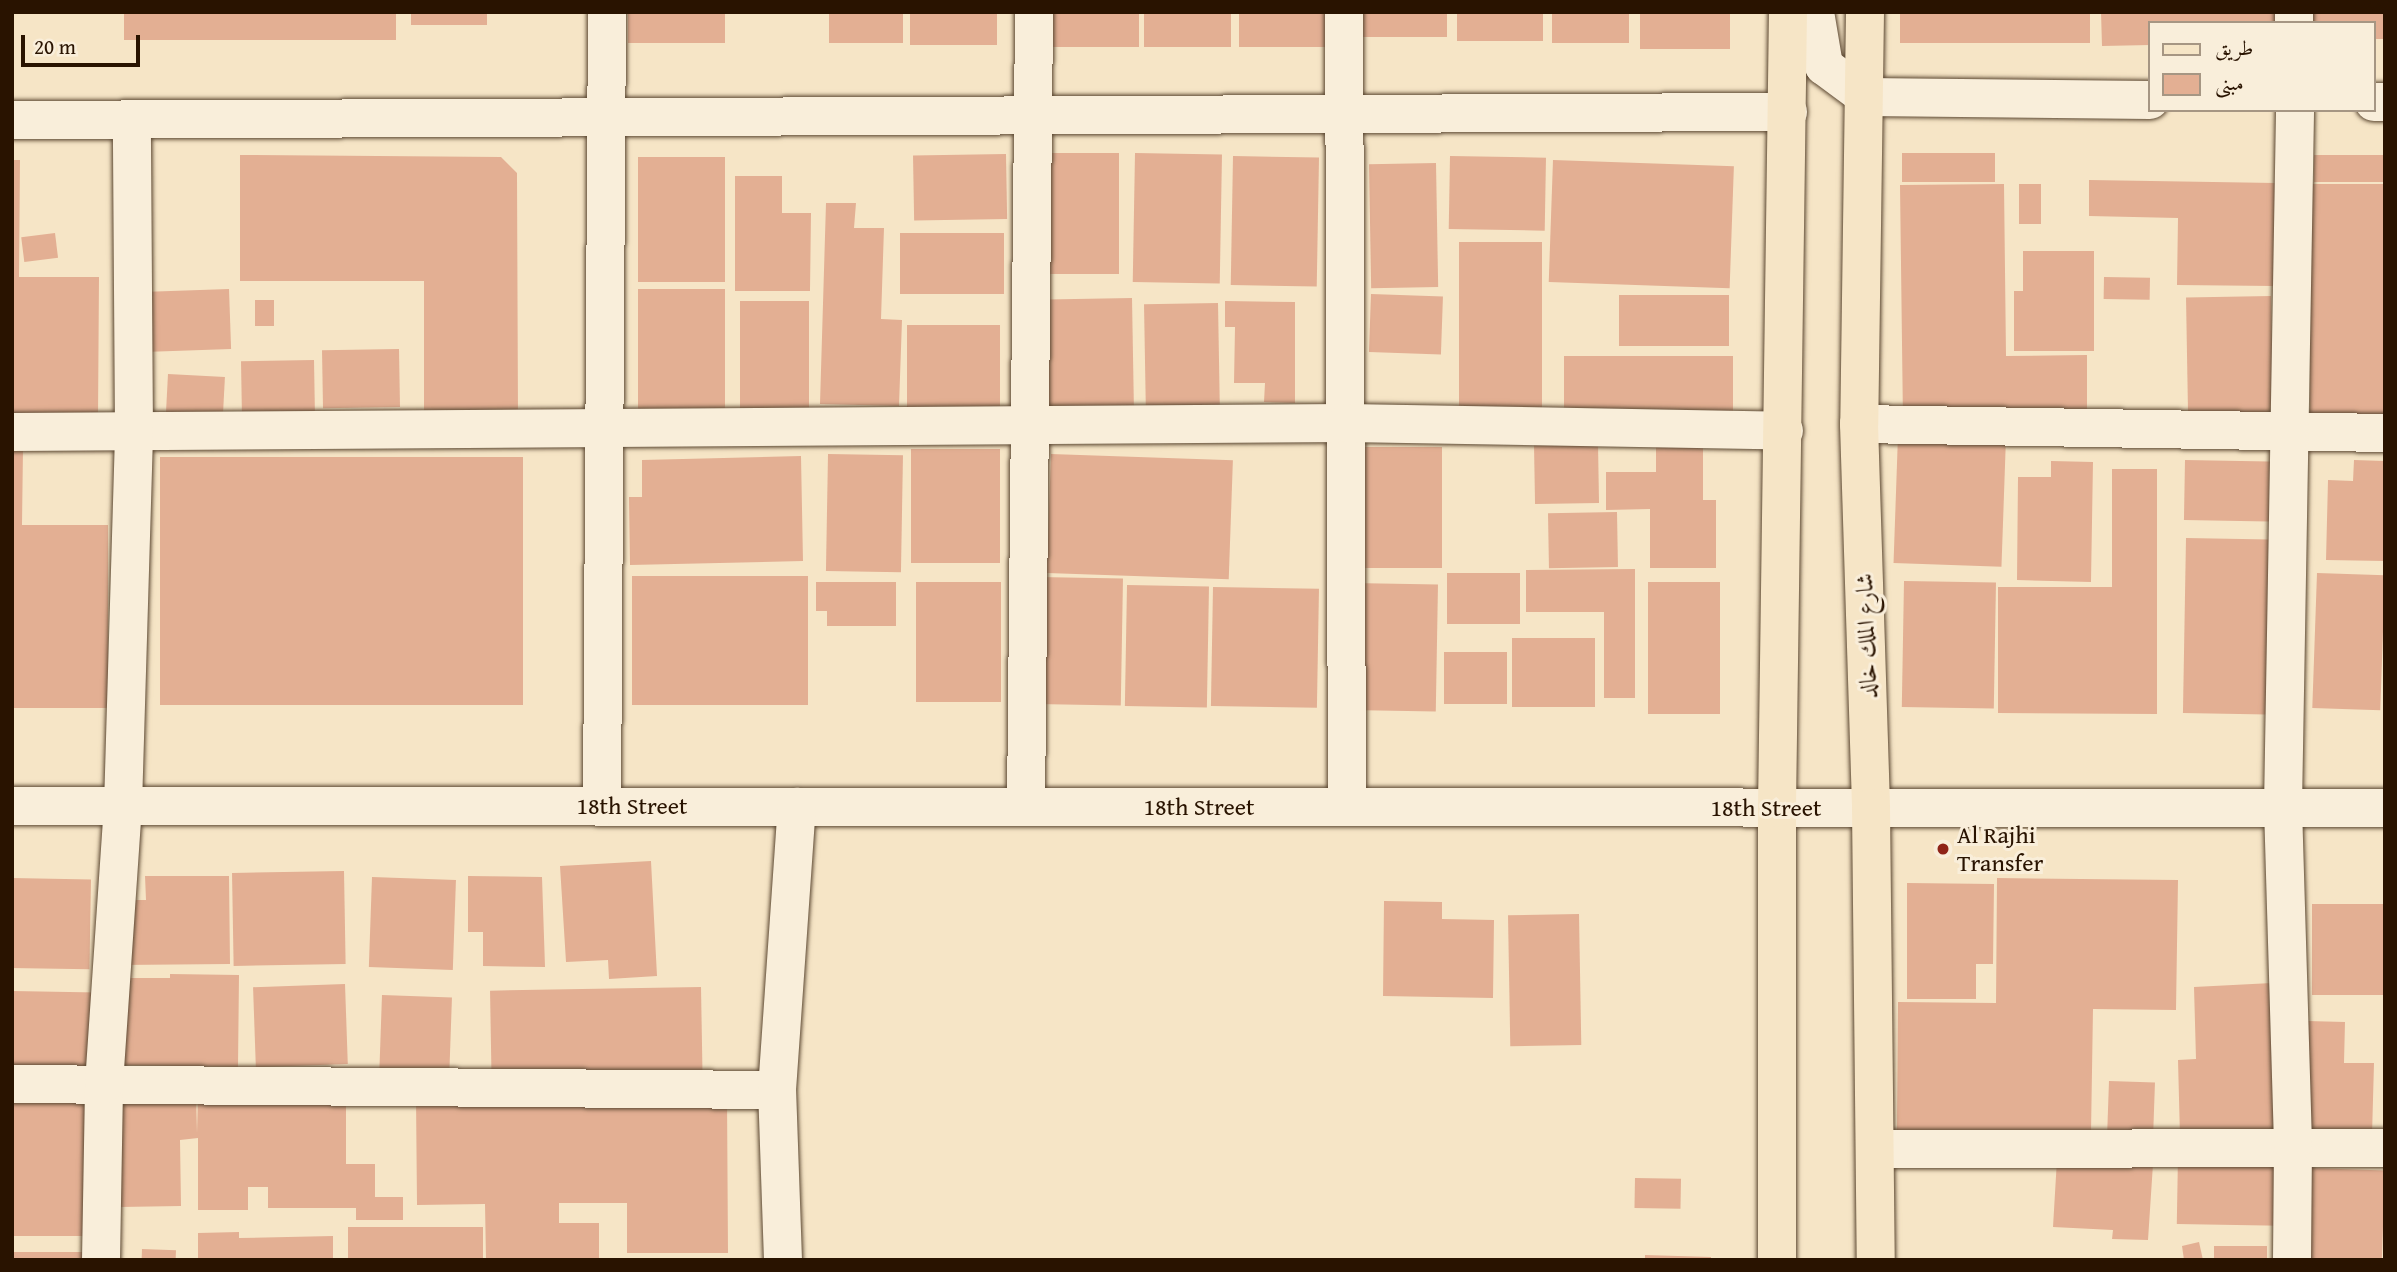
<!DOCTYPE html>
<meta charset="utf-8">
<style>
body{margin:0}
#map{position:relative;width:2397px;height:1272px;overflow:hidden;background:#f6e5c6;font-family:"Gentium Book Plus",Amiri,serif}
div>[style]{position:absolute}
.building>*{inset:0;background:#e3af93;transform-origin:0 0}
.roads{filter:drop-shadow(0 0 2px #5c4832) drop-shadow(0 0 2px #5c4832)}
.minor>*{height:38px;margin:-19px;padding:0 19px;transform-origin:19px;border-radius:19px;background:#f9eeda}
.tertiary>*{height:38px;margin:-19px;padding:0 19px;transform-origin:19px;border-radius:19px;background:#f9eeda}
.primary>*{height:38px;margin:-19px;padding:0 19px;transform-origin:19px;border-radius:19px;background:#f6e5c6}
.dots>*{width:19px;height:19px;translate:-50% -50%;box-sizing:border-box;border:4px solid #f9eeda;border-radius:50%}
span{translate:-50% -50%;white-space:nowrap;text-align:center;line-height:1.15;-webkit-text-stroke:6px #f9eeda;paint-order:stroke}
.street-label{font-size:24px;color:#291300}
.poi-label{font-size:24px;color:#291300}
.left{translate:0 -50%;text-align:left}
.frame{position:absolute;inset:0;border:14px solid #291300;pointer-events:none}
.legend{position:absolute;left:2148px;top:21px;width:228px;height:91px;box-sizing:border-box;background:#f9eeda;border:2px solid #a69683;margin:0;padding:9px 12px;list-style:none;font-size:21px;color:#291300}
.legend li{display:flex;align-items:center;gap:14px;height:35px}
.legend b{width:35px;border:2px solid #a69683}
.scale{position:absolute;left:21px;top:35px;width:119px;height:32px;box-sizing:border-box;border:4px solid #291300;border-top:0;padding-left:9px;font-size:21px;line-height:24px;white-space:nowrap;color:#291300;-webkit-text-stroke:5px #f9eeda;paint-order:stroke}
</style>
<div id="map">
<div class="building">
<i style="left:124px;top:12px;width:272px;height:28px"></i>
<i style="left:411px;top:12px;width:76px;height:13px"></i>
<i style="left:628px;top:12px;width:97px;height:31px"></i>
<i style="left:829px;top:12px;width:74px;height:31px"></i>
<i style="left:910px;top:12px;width:87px;height:33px"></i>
<i style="left:1052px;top:12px;width:87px;height:35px"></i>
<i style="left:1144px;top:12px;width:87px;height:35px"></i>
<i style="left:1239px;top:12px;width:86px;height:35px"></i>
<i style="left:1356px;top:12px;width:91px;height:25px"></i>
<i style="left:1457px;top:12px;width:86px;height:29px"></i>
<i style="left:1552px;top:12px;width:77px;height:31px"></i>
<i style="left:1640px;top:12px;width:90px;height:37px"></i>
<i style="left:1900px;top:12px;width:190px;height:31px"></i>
<i style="clip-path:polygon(2101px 12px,2281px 12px,2281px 23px,2150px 23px,2150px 45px,2102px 46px)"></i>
<i style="clip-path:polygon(2308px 12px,2385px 12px,2385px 39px,2374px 39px,2374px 23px,2308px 23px)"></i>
<i style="left:1047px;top:153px;width:72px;height:121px"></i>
<i style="left:1135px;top:153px;width:87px;height:129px;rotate:1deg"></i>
<i style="left:1995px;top:153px;width:29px;height:93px;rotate:90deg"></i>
<i style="left:1006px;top:154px;width:65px;height:93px;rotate:89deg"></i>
<i style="clip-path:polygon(240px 155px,501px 157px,517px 173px,518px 418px,424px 418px,424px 281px,240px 281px)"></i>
<i style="left:2385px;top:155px;width:27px;height:71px;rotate:90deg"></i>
<i style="left:1233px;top:156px;width:86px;height:129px;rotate:1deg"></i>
<i style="left:1450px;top:156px;width:96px;height:73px;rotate:1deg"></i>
<i style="left:638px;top:157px;width:87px;height:125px"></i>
<i style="clip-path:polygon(12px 160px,20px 160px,19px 277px,99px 277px,98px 417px,12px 417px)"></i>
<i style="left:1553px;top:160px;width:181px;height:122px;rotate:2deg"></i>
<i style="left:1436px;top:163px;width:124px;height:67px;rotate:89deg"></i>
<i style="clip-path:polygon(735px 176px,782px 176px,782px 213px,811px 213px,810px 291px,735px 291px)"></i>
<i style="clip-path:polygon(2089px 180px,2275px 183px,2274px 286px,2177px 285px,2178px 218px,2089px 216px)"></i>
<i style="clip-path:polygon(2004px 184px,2006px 356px,2087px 355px,2087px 420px,1903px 422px,1900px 185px)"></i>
<i style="left:2019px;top:184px;width:22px;height:40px"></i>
<i style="left:2385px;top:184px;width:239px;height:75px;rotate:90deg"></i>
<i style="clip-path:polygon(826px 203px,856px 203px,854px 228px,884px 228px,881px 319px,902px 320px,899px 406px,820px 404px)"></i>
<i style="left:55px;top:233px;width:25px;height:34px;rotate:83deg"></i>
<i style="left:900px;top:233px;width:104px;height:61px"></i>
<i style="left:1459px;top:242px;width:83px;height:169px"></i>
<i style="clip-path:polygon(2023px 251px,2094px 251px,2094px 351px,2014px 351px,2014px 291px,2023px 291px)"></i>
<i style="left:2104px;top:277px;width:46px;height:22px;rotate:1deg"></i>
<i style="left:229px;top:289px;width:60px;height:80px;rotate:88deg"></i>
<i style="left:638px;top:289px;width:87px;height:125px"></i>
<i style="left:1371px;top:294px;width:72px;height:58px;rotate:2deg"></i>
<i style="left:1729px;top:295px;width:51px;height:110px;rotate:90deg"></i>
<i style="left:2271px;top:296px;width:123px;height:85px;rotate:89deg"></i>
<i style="left:1132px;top:298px;width:118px;height:85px;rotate:89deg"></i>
<i style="left:274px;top:300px;width:26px;height:19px;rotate:90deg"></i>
<i style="left:740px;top:301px;width:69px;height:110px"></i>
<i style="clip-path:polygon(1225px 301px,1295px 302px,1295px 403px,1264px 402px,1265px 383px,1234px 383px,1235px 327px,1225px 327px)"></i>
<i style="left:1218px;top:303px;width:105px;height:74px;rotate:89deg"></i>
<i style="left:907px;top:325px;width:93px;height:85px"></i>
<i style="left:399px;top:349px;width:58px;height:77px;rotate:89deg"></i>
<i style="left:1564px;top:356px;width:169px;height:61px"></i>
<i style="left:314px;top:360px;width:54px;height:73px;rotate:89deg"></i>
<i style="left:168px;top:374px;width:57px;height:48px;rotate:3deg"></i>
<i style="left:1898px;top:435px;width:108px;height:128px;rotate:2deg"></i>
<i style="left:1598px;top:444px;width:59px;height:64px;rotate:89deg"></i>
<i style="clip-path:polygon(1703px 446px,1703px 500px,1716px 500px,1716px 568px,1650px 568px,1650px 509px,1606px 510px,1606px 472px,1656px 472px,1656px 447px)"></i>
<i style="left:1442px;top:447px;width:121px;height:92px;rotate:90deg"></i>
<i style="clip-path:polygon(12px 449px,23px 449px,22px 525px,108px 525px,108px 708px,12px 708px)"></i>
<i style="left:911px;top:449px;width:89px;height:114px"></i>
<i style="left:828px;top:454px;width:75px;height:117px;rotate:1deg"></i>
<i style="left:1051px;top:454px;width:182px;height:119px;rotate:2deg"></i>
<i style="clip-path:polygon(801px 456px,803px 561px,630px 565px,629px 497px,642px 497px,642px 460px)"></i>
<i style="left:160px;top:457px;width:363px;height:248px"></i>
<i style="left:2185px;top:460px;width:98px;height:60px;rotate:1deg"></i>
<i style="clip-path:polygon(2354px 460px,2385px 461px,2385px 561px,2326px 560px,2328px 480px,2353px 481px)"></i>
<i style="clip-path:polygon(2051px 461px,2093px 462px,2091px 582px,2017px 580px,2018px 477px,2051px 477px)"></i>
<i style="clip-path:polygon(2112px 469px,2157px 469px,2157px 714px,1998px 713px,1998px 587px,2112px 587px)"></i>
<i style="left:1617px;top:512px;width:55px;height:69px;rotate:89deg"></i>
<i style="left:2186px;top:538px;width:98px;height:175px;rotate:1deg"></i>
<i style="clip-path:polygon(1635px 569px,1635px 698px,1604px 698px,1604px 612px,1526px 612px,1526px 570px)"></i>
<i style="left:1520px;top:573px;width:51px;height:73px;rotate:90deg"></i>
<i style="left:2317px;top:573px;width:68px;height:135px;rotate:2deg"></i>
<i style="left:808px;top:576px;width:129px;height:176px;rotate:90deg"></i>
<i style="left:1038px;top:577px;width:85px;height:127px;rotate:1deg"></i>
<i style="left:1904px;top:581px;width:92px;height:126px;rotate:1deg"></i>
<i style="clip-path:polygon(816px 582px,896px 582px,896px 626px,827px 626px,827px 611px,816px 611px)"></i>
<i style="left:916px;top:582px;width:85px;height:120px"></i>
<i style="left:1648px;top:582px;width:72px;height:132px"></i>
<i style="left:1352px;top:583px;width:86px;height:127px;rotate:1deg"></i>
<i style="left:1127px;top:585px;width:82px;height:121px;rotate:1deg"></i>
<i style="left:1213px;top:587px;width:106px;height:119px;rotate:1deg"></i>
<i style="left:1512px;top:638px;width:83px;height:69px"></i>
<i style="left:1444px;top:652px;width:63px;height:52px"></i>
<i style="clip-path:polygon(651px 861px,657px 976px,609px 979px,608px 960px,566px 962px,560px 866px)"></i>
<i style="left:344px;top:871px;width:93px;height:112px;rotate:89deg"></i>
<i style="clip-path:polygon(145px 876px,229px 876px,230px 964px,120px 965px,119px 900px,146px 900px)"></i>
<i style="clip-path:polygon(468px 876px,542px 877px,545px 967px,483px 966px,483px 932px,468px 932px)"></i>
<i style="left:372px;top:877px;width:84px;height:90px;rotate:2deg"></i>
<i style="left:12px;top:878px;width:79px;height:90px;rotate:1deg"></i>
<i style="clip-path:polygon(1997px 878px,2178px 880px,2176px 1010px,2093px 1009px,2091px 1133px,1897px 1131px,1898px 1002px,1996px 1003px)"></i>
<i style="clip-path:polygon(1907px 883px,1994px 884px,1993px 964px,1976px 964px,1976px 999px,1907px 999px)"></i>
<i style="clip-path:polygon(1384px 901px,1442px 902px,1442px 919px,1494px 920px,1493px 998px,1383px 996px)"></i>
<i style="left:2385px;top:904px;width:91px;height:73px;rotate:90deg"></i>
<i style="left:1579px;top:914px;width:131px;height:71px;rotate:89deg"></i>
<i style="clip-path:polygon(170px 974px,239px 975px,238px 1067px,121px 1065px,123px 978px,170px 978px)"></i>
<i style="clip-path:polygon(2272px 983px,2278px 1133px,2180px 1137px,2178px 1060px,2196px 1059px,2194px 987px)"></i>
<i style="left:345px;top:984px;width:80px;height:92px;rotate:88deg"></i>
<i style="left:701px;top:987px;width:86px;height:211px;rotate:89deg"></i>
<i style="left:12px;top:991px;width:85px;height:77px;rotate:1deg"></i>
<i style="left:382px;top:995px;width:70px;height:77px;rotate:2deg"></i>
<i style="clip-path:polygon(2307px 1021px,2345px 1022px,2344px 1063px,2374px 1063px,2372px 1136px,2305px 1134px)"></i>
<i style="left:2109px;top:1081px;width:46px;height:55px;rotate:2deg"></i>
<i style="clip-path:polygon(196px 1095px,197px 1133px,198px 1096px,346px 1096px,346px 1164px,375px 1164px,375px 1197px,403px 1197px,403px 1220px,356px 1220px,356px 1208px,268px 1208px,268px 1187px,248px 1187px,248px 1210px,198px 1210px,198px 1138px,180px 1140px,181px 1206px,120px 1207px,117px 1105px)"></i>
<i style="clip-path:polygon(727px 1097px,728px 1253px,627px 1253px,627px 1203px,559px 1203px,559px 1223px,599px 1223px,599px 1260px,486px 1260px,485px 1204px,417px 1205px,416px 1098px)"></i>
<i style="left:86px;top:1098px;width:138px;height:74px;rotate:90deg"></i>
<i style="left:2178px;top:1155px;width:104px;height:69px;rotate:1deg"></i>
<i style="clip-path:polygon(2057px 1159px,2153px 1164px,2148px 1240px,2112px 1239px,2113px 1230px,2053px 1227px)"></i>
<i style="left:2311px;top:1168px;width:74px;height:92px;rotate:2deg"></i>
<i style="left:1635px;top:1178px;width:46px;height:30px;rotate:1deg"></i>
<i style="left:483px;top:1227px;width:33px;height:135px;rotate:90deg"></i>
<i style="clip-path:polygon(239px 1232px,239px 1238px,333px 1236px,333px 1260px,198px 1260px,198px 1233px)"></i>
<i style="clip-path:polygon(2199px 1242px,2203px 1260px,2184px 1260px,2182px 1246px)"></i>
<i style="left:2214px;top:1246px;width:53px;height:14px"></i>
<i style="left:142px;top:1249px;width:34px;height:11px;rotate:2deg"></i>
<i style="left:88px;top:1252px;width:8px;height:76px;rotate:90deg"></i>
<i style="clip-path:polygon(1645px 1255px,1711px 1257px,1711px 1260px,1645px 1260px)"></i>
</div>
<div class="roads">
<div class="minor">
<i style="left:1344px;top:12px;width:795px;rotate:89.78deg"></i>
<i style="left:1815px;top:12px;width:55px;rotate:80.5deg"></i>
<i style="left:1824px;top:66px;width:52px;rotate:36.4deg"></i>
<i style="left:1866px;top:97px;width:284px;rotate:0.6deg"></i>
<i style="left:2294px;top:12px;width:11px;rotate:90deg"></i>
<i style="left:2374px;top:102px;width:11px"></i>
<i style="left:1859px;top:424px;width:526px;rotate:0.98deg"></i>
<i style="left:12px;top:432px;width:1335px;rotate:-0.39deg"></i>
<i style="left:1347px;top:423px;width:437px;rotate:1deg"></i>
<i style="left:1026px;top:807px;width:795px;rotate:-89.42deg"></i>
<i style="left:12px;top:1084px;width:765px;rotate:0.45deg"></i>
<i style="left:1875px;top:1149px;width:510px;rotate:-0.11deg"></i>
<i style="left:101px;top:1260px;width:176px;rotate:-89deg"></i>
<i style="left:104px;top:1084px;width:279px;rotate:-86.1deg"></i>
<i style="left:123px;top:806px;width:374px;rotate:-88.3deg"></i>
<i style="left:134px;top:432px;width:313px;rotate:-90.4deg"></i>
<i style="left:2292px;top:1260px;width:116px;rotate:-89.5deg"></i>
<i style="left:2293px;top:1144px;width:337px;rotate:-91.7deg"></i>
<i style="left:2283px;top:807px;width:697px;rotate:-89.01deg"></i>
</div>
<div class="tertiary">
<i style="left:12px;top:120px;width:1776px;rotate:-0.26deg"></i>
<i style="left:12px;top:806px;width:2373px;rotate:0.05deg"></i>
<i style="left:602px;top:806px;width:794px;rotate:-89.64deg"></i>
<i style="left:783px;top:1260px;width:170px;rotate:-92deg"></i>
<i style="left:777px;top:1090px;width:284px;rotate:-86deg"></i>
</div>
<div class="primary">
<i style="left:1865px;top:12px;width:412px;rotate:90.8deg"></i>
<i style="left:1859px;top:424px;width:384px;rotate:88.2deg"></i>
<i style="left:1871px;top:808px;width:452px;rotate:89.4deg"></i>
<i style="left:1777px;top:1260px;width:452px;rotate:-90deg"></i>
<i style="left:1777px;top:808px;width:796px;rotate:-89.21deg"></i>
</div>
</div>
<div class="dots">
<i style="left:1943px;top:849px;background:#8f2418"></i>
</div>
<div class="street-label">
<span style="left:1866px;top:636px;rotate:-92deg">شارع الملك خالد</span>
<span style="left:632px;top:806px">18th Street</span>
<span style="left:1199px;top:807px">18th Street</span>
<span style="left:1766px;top:808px">18th Street</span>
</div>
<div class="poi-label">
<span class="left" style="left:1957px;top:849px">Al Rajhi<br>Transfer</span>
</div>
<div class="frame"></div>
<ul class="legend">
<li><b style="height:9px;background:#f6e5c6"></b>طريق</li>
<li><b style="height:19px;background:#e3af93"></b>مبنى</li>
</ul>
<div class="scale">20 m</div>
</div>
